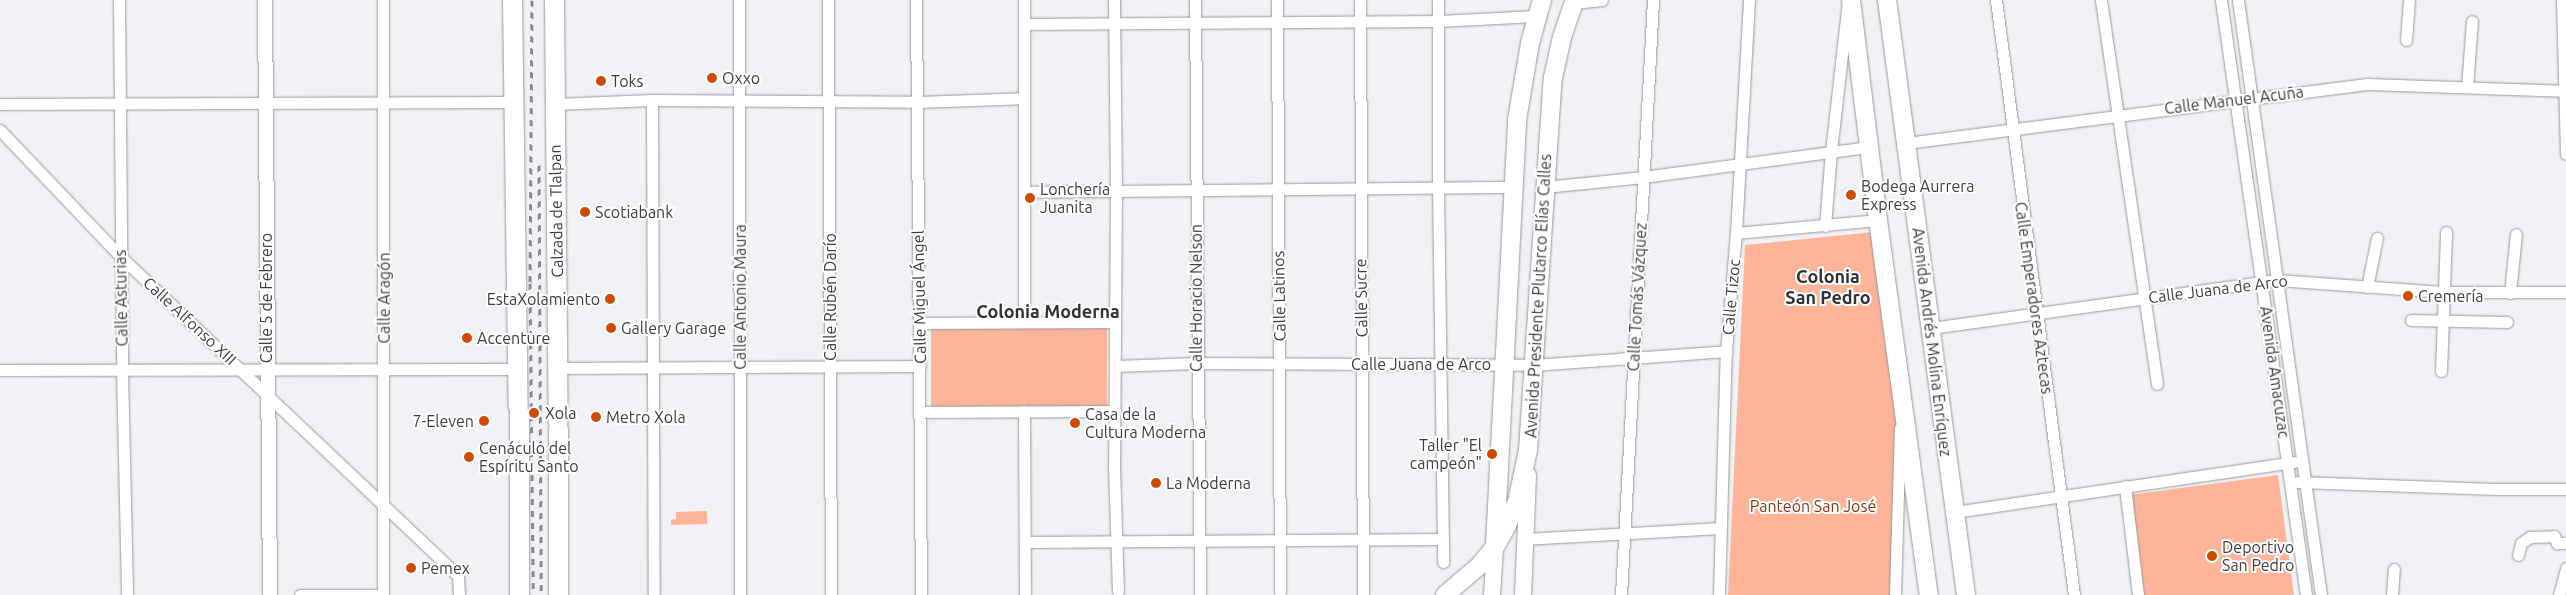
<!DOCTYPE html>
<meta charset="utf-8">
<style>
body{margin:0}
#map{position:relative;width:2566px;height:595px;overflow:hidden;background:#f1f2f6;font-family:Ubuntu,sans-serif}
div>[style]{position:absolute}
.green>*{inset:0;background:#fdb499;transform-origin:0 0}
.roads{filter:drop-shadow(0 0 1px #97989c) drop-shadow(0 0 1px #97989c)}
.minor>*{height:11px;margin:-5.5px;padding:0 5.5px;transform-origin:5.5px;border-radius:5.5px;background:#fff}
.tertiary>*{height:14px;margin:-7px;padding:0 7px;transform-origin:7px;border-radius:7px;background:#fff}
.secondary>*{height:16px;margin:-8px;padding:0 8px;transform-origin:8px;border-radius:8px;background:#fff}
.primary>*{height:18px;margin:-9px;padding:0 9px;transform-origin:9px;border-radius:9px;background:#fff}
.trunk>*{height:19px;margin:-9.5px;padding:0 9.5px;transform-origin:9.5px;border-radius:9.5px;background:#fff}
.rail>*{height:3px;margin-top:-1.5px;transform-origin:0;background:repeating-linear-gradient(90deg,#89898c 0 6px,transparent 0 12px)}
.dots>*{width:14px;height:14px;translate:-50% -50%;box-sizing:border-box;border:2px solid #fff;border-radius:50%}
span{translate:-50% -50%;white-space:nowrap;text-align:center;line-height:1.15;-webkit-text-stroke:4px #fff;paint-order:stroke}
.poi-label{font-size:16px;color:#3c3c3e}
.left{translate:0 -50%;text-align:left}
.right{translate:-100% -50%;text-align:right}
.street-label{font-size:16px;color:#3c3c3e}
.park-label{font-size:16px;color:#8c3815}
.neighbourhood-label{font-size:18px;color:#303134;font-weight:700}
</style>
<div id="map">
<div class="green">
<i style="clip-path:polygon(1873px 232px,1898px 403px,1892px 595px,1728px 595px,1745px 245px)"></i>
<i style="left:1107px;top:327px;width:81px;height:176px;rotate:90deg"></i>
<i style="clip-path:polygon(2278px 475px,2294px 595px,2142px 595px,2129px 495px)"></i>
<i style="clip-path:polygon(707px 511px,707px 524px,671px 525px,671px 520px,676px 519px,676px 512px)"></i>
</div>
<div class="roads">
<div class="minor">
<i style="left:119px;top:0;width:370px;rotate:89.5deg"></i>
<i style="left:122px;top:370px;width:225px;rotate:88.7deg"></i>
<i style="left:739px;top:0;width:595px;rotate:89.9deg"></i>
<i style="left:828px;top:0;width:595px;rotate:89.71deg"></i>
<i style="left:916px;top:0;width:595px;rotate:89.52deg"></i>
<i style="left:1114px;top:0;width:191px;rotate:89.4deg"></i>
<i style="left:1116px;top:191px;width:274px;rotate:90.4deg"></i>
<i style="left:1114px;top:465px;width:126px;rotate:88.2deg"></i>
<i style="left:1195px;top:0;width:595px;rotate:89.52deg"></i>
<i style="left:1277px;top:0;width:592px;rotate:89.71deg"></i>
<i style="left:1360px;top:0;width:595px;rotate:89.71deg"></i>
<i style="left:1438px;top:0;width:188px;rotate:90deg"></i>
<i style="left:1438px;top:188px;width:374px;rotate:89.2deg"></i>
<i style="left:1996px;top:0;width:600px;rotate:82.53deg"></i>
<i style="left:2101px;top:0;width:388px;rotate:81.7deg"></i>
<i style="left:2221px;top:0;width:601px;rotate:81.87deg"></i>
<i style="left:2238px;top:0;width:601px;rotate:82.06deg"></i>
<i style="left:2562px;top:0;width:154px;rotate:88.5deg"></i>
<i style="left:1574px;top:3px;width:28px;rotate:-6deg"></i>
<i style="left:1025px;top:24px;width:414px;rotate:-0.4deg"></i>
<i style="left:1439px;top:21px;width:97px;rotate:-3deg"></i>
<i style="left:2406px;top:40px;width:40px;rotate:-85.7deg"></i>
<i style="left:2467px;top:87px;width:66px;rotate:-85.7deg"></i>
<i style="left:652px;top:100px;width:495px;rotate:89.8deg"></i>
<i style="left:0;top:104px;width:512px;rotate:-0.22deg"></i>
<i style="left:555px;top:104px;width:97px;rotate:-2.4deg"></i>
<i style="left:652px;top:100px;width:265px;rotate:0.4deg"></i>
<i style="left:917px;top:102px;width:107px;rotate:-2.1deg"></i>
<i style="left:0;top:130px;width:174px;rotate:46.4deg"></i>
<i style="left:120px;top:256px;width:465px;rotate:43.4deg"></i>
<i style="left:458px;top:576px;width:19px;rotate:87deg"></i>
<i style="left:1906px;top:143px;width:465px;rotate:-7.3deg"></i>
<i style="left:2367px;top:84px;width:196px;rotate:2deg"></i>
<i style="left:1545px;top:187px;width:99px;rotate:-5.8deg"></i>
<i style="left:1643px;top:177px;width:228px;rotate:-7.6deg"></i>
<i style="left:1024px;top:192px;width:489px;rotate:-0.6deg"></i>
<i style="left:1825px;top:226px;width:74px;rotate:-85.4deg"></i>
<i style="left:1831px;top:152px;width:144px;rotate:-83.6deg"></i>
<i style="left:1736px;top:233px;width:143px;rotate:-5.2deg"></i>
<i style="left:2367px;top:287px;width:50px;rotate:-78.5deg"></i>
<i style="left:2510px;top:293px;width:59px;rotate:-84.2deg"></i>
<i style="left:2411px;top:320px;width:96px;rotate:1.2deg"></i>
<i style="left:1024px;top:322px;width:322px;rotate:-90deg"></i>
<i style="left:920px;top:323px;width:195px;rotate:-0.3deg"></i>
<i style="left:1931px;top:328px;width:349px;rotate:-7.9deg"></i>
<i style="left:2277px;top:280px;width:168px;rotate:4.1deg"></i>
<i style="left:2445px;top:292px;width:121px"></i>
<i style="left:1115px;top:366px;width:81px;rotate:-2.1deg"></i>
<i style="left:1196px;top:363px;width:337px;rotate:0.3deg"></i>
<i style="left:1533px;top:365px;width:194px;rotate:-4.1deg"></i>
<i style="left:558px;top:368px;width:362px;rotate:-0.3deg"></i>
<i style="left:0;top:370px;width:518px;rotate:-0.11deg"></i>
<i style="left:2441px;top:371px;width:139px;rotate:-87.9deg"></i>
<i style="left:1024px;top:411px;width:184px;rotate:89.7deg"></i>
<i style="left:920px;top:412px;width:195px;rotate:-0.3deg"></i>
<i style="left:2298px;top:482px;width:198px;rotate:2deg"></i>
<i style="left:2496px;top:489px;width:70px"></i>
<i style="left:2125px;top:486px;width:110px;rotate:83.2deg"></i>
<i style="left:1955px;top:512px;width:343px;rotate:-8.4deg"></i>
<i style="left:1526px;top:539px;width:195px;rotate:-3.2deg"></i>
<i style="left:1025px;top:542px;width:418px;rotate:-0.4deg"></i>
<i style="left:2518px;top:555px;width:12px;rotate:-76deg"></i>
<i style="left:2521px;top:543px;width:11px;rotate:-34deg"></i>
<i style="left:2530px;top:537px;width:24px;rotate:-2deg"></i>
<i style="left:2554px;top:536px;width:8px;rotate:67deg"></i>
<i style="left:2557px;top:543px;width:9px"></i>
<i style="left:300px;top:595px;width:77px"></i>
<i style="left:383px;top:595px;width:595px;rotate:-90deg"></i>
<i style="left:1621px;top:595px;width:596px;rotate:-86.92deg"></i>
<i style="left:1719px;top:595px;width:244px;rotate:-88.4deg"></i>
<i style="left:1726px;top:351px;width:118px;rotate:-85.2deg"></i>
<i style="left:1736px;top:233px;width:233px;rotate:-86.8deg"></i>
<i style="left:1895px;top:595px;width:167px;rotate:-88.3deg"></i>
<i style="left:2392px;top:595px;width:26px;rotate:-86deg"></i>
<i style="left:2559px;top:595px;width:28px;rotate:-75deg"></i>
</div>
<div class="tertiary">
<i style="left:265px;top:0;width:595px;rotate:89.52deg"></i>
</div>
<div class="secondary">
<i style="left:1492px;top:595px;width:48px;rotate:-86.4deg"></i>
<i style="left:1523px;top:595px;width:120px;rotate:-87.6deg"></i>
</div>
<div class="primary">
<i style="left:1851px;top:0;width:222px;rotate:83deg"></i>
<i style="left:1878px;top:220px;width:378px;rotate:82.3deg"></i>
<i style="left:1887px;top:0;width:600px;rotate:82.44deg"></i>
<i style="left:1495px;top:544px;width:425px;rotate:-87deg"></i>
<i style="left:1517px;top:120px;width:78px;rotate:-80.4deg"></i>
<i style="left:1530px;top:43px;width:45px;rotate:-74.4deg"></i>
<i style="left:1445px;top:595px;width:45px;rotate:-40.5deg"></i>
<i style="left:1479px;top:566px;width:25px;rotate:-50deg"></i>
<i style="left:1495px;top:547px;width:25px;rotate:-61deg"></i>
<i style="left:1507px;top:525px;width:25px;rotate:-67deg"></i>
<i style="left:1517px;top:502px;width:53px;rotate:-78.1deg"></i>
<i style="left:1528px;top:450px;width:373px;rotate:-86.2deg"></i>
<i style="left:1553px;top:78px;width:42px;rotate:-77.6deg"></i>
<i style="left:1562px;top:37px;width:39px;rotate:-71deg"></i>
</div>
<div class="trunk">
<i style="left:512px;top:0;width:406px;rotate:89.2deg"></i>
<i style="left:554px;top:0;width:421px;rotate:89.5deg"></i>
<i style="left:519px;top:413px;width:182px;rotate:90deg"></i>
<i style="left:558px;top:595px;width:166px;rotate:-90deg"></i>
</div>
</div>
<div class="rail">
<i style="left:532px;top:0;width:283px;rotate:90.4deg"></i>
<i style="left:530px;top:283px;width:312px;rotate:89.4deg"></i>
<i style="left:539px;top:165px;width:430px;rotate:89.7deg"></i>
</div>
<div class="dots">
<i style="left:712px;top:78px;background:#cf4a01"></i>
<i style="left:601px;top:81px;background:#cf4a01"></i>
<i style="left:1851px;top:195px;background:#cf4a01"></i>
<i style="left:1030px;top:198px;background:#cf4a01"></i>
<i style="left:585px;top:212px;background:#cf4a01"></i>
<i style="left:2408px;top:296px;background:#cf4a01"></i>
<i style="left:610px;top:299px;background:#cf4a01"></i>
<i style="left:611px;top:328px;background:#cf4a01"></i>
<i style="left:467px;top:338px;background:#cf4a01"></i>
<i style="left:534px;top:413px;background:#cf4a01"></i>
<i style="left:596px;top:417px;background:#cf4a01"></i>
<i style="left:484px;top:421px;background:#cf4a01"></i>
<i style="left:1075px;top:423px;background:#cf4a01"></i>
<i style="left:1492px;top:454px;background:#cf4a01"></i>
<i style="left:469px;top:457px;background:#cf4a01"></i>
<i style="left:1156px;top:483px;background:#cf4a01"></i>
<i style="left:2212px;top:556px;background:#cf4a01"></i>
<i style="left:411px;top:568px;background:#cf4a01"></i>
</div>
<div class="poi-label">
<span class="left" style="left:722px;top:78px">Oxxo</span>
<span class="left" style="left:611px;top:81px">Toks</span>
<span class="left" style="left:1861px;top:195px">Bodega Aurrera<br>Express</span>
<span class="left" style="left:1040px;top:198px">Lonchería<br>Juanita</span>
<span class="left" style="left:595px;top:212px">Scotiabank</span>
<span class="left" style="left:2418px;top:296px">Cremería</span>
<span class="right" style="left:600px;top:299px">EstaXolamiento</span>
<span class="left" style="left:621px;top:328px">Gallery Garage</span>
<span class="left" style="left:477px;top:338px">Accenture</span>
<span class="left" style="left:545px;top:413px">Xola</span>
<span class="left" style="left:1085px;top:423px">Casa de la<br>Cultura Moderna</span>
<span class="left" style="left:606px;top:417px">Metro Xola</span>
<span class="right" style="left:474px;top:421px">7-Eleven</span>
<span class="right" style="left:1482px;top:454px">Taller "El<br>campeón"</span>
<span class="left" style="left:479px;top:457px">Cenáculo del<br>Espíritu Santo</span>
<span class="left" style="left:1166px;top:483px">La Moderna</span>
<span class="left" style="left:2222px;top:556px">Deportivo<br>San Pedro</span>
<span class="left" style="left:421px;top:568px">Pemex</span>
</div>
<div class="street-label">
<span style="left:2234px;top:100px;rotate:-7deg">Calle Manuel Acuña</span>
<span style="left:556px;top:211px;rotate:-91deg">Calzada de Tlalpan</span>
<span style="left:2218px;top:289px;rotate:-7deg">Calle Juana de Arco</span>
<span style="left:1279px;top:296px;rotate:-91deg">Calle Latinos</span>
<span style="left:1538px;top:296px;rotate:-87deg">Avenida Presidente Plutarco Elías Calles</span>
<span style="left:740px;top:297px;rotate:-90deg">Calle Antonio Maura</span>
<span style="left:830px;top:297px;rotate:-90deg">Calle Rubén Darío</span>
<span style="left:919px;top:297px;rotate:-91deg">Calle Miguel Ángel</span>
<span style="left:1637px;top:297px;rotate:-87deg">Calle Tomás Vázquez</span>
<span style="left:1731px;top:297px;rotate:-85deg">Calle Tizoc</span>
<span style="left:121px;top:298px;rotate:-91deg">Calle Asturias</span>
<span style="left:266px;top:298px;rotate:-90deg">Calle 5 de Febrero</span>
<span style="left:384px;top:298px;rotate:-90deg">Calle Aragón</span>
<span style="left:1196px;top:298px;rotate:-90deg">Calle Horacio Nelson</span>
<span style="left:1361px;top:298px;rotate:-91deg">Calle Sucre</span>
<span style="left:2034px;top:298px;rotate:82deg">Calle Emperadores Aztecas</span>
<span style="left:190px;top:321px;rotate:43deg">Calle Alfonso XIII</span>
<span style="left:1932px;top:342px;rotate:83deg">Avenida Andrés Molina Enríquez</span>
<span style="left:1421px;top:364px">Calle Juana de Arco</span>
<span style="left:2275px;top:372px;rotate:82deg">Avenida Amacuzac</span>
</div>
<div class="park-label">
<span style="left:1813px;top:506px">Panteón San José</span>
</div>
<div class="neighbourhood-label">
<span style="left:1828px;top:287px">Colonia<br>San Pedro</span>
<span style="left:1048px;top:311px">Colonia Moderna</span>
</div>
</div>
